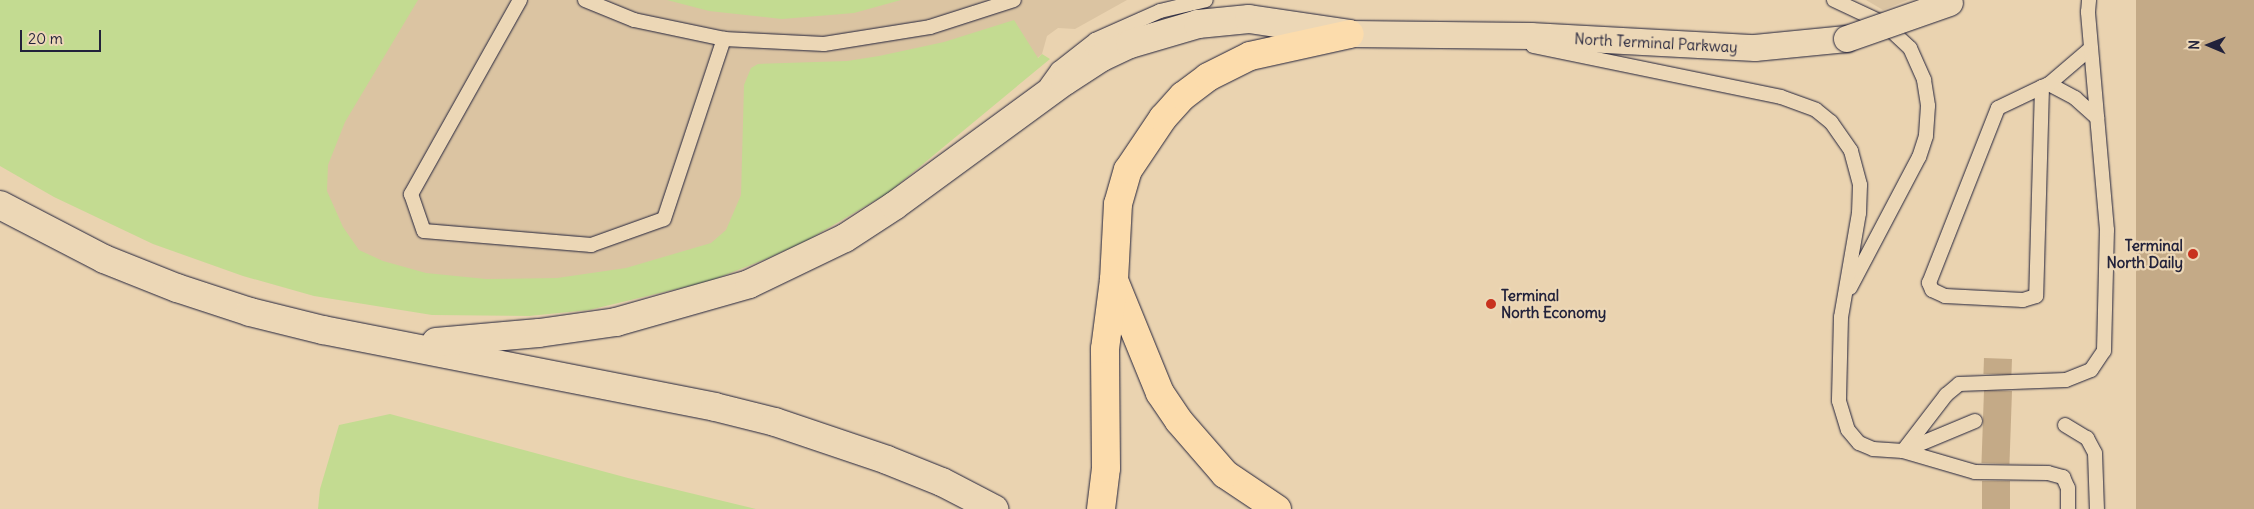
<!DOCTYPE html>
<style>
body{margin:0}
#map{position:relative;width:2254px;height:509px;overflow:hidden;background:#ead3b0;font-family:Delius,sans-serif}
div>[style]{position:absolute}
.built>*{inset:0;background:#dbc4a2}
.green>*{inset:0;background:#c3db91}
.building>*{inset:0;background:#c4aa87;transform-origin:0 0}
.roads{filter:drop-shadow(0 0 1px #22223b) drop-shadow(0 0 1px #22223b)}
.lane>*{height:14px;margin:-7px;padding:0 7px;transform-origin:7px;border-radius:7px;background:#ecd7b6}
.street>*{height:26px;margin:-13px;padding:0 13px;transform-origin:13px;border-radius:13px;background:#ecd7b6}
.secondary>*{height:28px;margin:-14px;padding:0 14px;transform-origin:14px;border-radius:14px;background:#ecd7b6}
.primary>*{height:28px;margin:-14px;padding:0 14px;transform-origin:14px;border-radius:14px;background:#fcdcac}
.highway>*{height:28px;margin:-14px;padding:0 14px;transform-origin:14px;border-radius:14px;background:#fcdcac}
.bridges{filter:drop-shadow(0 0 1px #22223b) drop-shadow(0 0 1px #22223b)}
.street-bridge>*{height:26px;margin:-13px;padding:0 13px;transform-origin:13px;border-radius:13px;background:#ecd7b6}
.dots>*{width:14px;height:14px;translate:-50% -50%;box-sizing:border-box;border:2px solid #ecd7b6;border-radius:50%}
span{translate:-50% -50%;white-space:nowrap;text-align:center;line-height:1.15;-webkit-text-stroke:4.5px #ecd7b6;paint-order:stroke}
.street-label{font-size:15px;color:#22223b}
.poi-label{font-size:15px;color:#22223b;font-weight:700}
.right{translate:-100% -50%;text-align:right}
.left{translate:0 -50%;text-align:left}
.north{position:absolute;left:2184px;top:20px;width:50px;height:50px;-webkit-text-stroke:4px #ecd7b6;paint-order:stroke;rotate:271deg;font-size:14px;font-weight:700;line-height:20px;text-align:center;color:#22223b}
.north::after{content:'';display:block;margin:auto;width:18px;height:22px;background:#22223b;clip-path:polygon(50% 0,100% 100%,50% 72%,0 100%)}
.scale{position:absolute;left:20px;top:30px;width:81px;height:22px;box-sizing:border-box;border:2px solid #22223b;border-top:0;padding-left:6px;font-size:15px;line-height:18px;white-space:nowrap;color:#22223b;-webkit-text-stroke:4px #ecd7b6;paint-order:stroke}
</style>
<div id="map">
<div class="built">
<i style="clip-path:polygon(0 0,1127px 0,1075px 29px,1058px 28px,1047px 36px,1042px 54px,953px 128px,730px 266px,414px 302px)"></i>
<i style="clip-path:polygon(1866px 0,1908px 0,1883px 10px)"></i>
</div>
<div class="green">
<i style="clip-path:polygon(0 0,418px 0,345px 122px,328px 165px,327px 191px,343px 227px,359px 250px,383px 261px,426px 273px,486px 279px,557px 278px,626px 268px,711px 243px,726px 230px,741px 195px,744px 85px,751px 68px,758px 64px,847px 61px,879px 56px,944px 42px,1014px 20px,1038px 58px,1042px 54px,1050px 59px,888px 193px,806px 241px,766px 259px,710px 281px,589px 310px,529px 316px,432px 315px,314px 296px,243px 276px,153px 244px,54px 197px,0 166px)"></i>
<i style="clip-path:polygon(667px 0,901px 0,854px 13px,782px 19px,709px 11px)"></i>
<i style="clip-path:polygon(390px 414px,628px 478px,756px 509px,318px 509px,320px 489px,339px 425px)"></i>
</div>
<div class="building">
<i style="left:2136px;top:0;width:118px;height:509px"></i>
<i style="left:1984px;top:358px;width:28px;height:16px;rotate:2deg"></i>
<i style="left:2012px;top:391px;width:73px;height:28px;rotate:92deg"></i>
<i style="left:1982px;top:481px;width:28px;height:28px"></i>
</div>
<div class="roads">
<div class="lane">
<i style="left:520px;top:0;width:223px;rotate:119.3deg"></i>
<i style="left:411px;top:194px;width:39px;rotate:71deg"></i>
<i style="left:424px;top:231px;width:168px;rotate:4.8deg"></i>
<i style="left:591px;top:245px;width:77px;rotate:-19.6deg"></i>
<i style="left:664px;top:219px;width:190px;rotate:-71.6deg"></i>
<i style="left:585px;top:0;width:53px;rotate:22.2deg"></i>
<i style="left:634px;top:20px;width:92px;rotate:11.9deg"></i>
<i style="left:724px;top:39px;width:100px;rotate:2.9deg"></i>
<i style="left:824px;top:44px;width:107px;rotate:-9.1deg"></i>
<i style="left:930px;top:27px;width:88px;rotate:-17.8deg"></i>
<i style="left:1834px;top:0;width:54px;rotate:25.1deg"></i>
<i style="left:1883px;top:23px;width:37px;rotate:43deg"></i>
<i style="left:1910px;top:48px;width:35px;rotate:66deg"></i>
<i style="left:1924px;top:80px;width:26px;rotate:81deg"></i>
<i style="left:1928px;top:106px;width:30px;rotate:94deg"></i>
<i style="left:1926px;top:136px;width:22px;rotate:108deg"></i>
<i style="left:1919px;top:157px;width:148px;rotate:117.8deg"></i>
<i style="left:1533px;top:46px;width:253px;rotate:11.6deg"></i>
<i style="left:1781px;top:97px;width:37px;rotate:20deg"></i>
<i style="left:1816px;top:110px;width:19px;rotate:39deg"></i>
<i style="left:1831px;top:122px;width:35px;rotate:55deg"></i>
<i style="left:1851px;top:151px;width:35px;rotate:75deg"></i>
<i style="left:1860px;top:185px;width:28px;rotate:92deg"></i>
<i style="left:1859px;top:213px;width:106px;rotate:99.8deg"></i>
<i style="left:1841px;top:317px;width:84px;rotate:91.4deg"></i>
<i style="left:1839px;top:401px;width:30px;rotate:73deg"></i>
<i style="left:1848px;top:430px;width:17px;rotate:50deg"></i>
<i style="left:1859px;top:443px;width:15px;rotate:23deg"></i>
<i style="left:1873px;top:449px;width:30px;rotate:4deg"></i>
<i style="left:1903px;top:451px;width:75px;rotate:16.3deg"></i>
<i style="left:1975px;top:472px;width:73px;rotate:0.8deg"></i>
<i style="left:2048px;top:473px;width:16px;rotate:15deg"></i>
<i style="left:2063px;top:477px;width:12px;rotate:66deg"></i>
<i style="left:2068px;top:488px;width:21px;rotate:90deg"></i>
<i style="left:1047px;top:84px;width:19px;rotate:-54deg"></i>
<i style="left:1058px;top:69px;width:47px;rotate:-38.1deg"></i>
<i style="left:1095px;top:40px;width:71px;rotate:-24deg"></i>
<i style="left:1160px;top:11px;width:47px;rotate:-13.4deg"></i>
<i style="left:2049px;top:84px;width:30px;rotate:28deg"></i>
<i style="left:2075px;top:98px;width:30px;rotate:42deg"></i>
<i style="left:2042px;top:87px;width:209px;rotate:91.6deg"></i>
<i style="left:2036px;top:296px;width:14px;rotate:163deg"></i>
<i style="left:2023px;top:300px;width:78px;rotate:-177.1deg"></i>
<i style="left:1945px;top:296px;width:14px;rotate:-155deg"></i>
<i style="left:1932px;top:290px;width:8px;rotate:-113deg"></i>
<i style="left:1929px;top:283px;width:188px;rotate:-68.5deg"></i>
<i style="left:1998px;top:108px;width:49px;rotate:-25.5deg"></i>
<i style="left:2042px;top:87px;width:8px;rotate:-23deg"></i>
<i style="left:2049px;top:84px;width:55px;rotate:-40.6deg"></i>
<i style="left:2065px;top:425px;width:26px;rotate:31deg"></i>
<i style="left:2087px;top:438px;width:17px;rotate:62deg"></i>
<i style="left:2095px;top:453px;width:56px;rotate:88deg"></i>
<i style="left:1903px;top:451px;width:71px;rotate:-52.5deg"></i>
<i style="left:1946px;top:395px;width:17px;rotate:-40deg"></i>
<i style="left:1959px;top:384px;width:107px;rotate:-2.1deg"></i>
<i style="left:2066px;top:380px;width:27px;rotate:-22deg"></i>
<i style="left:2091px;top:370px;width:23px;rotate:-56deg"></i>
<i style="left:2104px;top:351px;width:121px;rotate:-88.6deg"></i>
<i style="left:2107px;top:230px;width:219px;rotate:-95deg"></i>
<i style="left:2088px;top:12px;width:12px;rotate:-85deg"></i>
<i style="left:1903px;top:451px;width:78px;rotate:-22.6deg"></i>
</div>
<div class="street">
<i style="left:1350px;top:34px;width:181px;rotate:0.6deg"></i>
<i style="left:1531px;top:36px;width:224px;rotate:3.1deg"></i>
<i style="left:1755px;top:48px;width:92px;rotate:-5.6deg"></i>
</div>
<div class="secondary">
<i style="left:0;top:205px;width:117px;rotate:27.4deg"></i>
<i style="left:104px;top:259px;width:79px;rotate:21.7deg"></i>
<i style="left:177px;top:288px;width:77px;rotate:18.2deg"></i>
<i style="left:250px;top:312px;width:75px;rotate:13.9deg"></i>
<i style="left:323px;top:330px;width:399px;rotate:11.1deg"></i>
<i style="left:715px;top:407px;width:62px;rotate:14deg"></i>
<i style="left:775px;top:422px;width:118px;rotate:18.7deg"></i>
<i style="left:887px;top:460px;width:59px;rotate:21.8deg"></i>
<i style="left:942px;top:482px;width:59px;rotate:27.4deg"></i>
<i style="left:436px;top:342px;width:103px;rotate:-5deg"></i>
<i style="left:539px;top:333px;width:78px;rotate:-8.1deg"></i>
<i style="left:616px;top:322px;width:138px;rotate:-15.9deg"></i>
<i style="left:749px;top:284px;width:106px;rotate:-25.6deg"></i>
<i style="left:845px;top:238px;width:59px;rotate:-33.1deg"></i>
<i style="left:894px;top:206px;width:212px;rotate:-36.2deg"></i>
<i style="left:1065px;top:81px;width:44px;rotate:-33deg"></i>
<i style="left:1102px;top:57px;width:31px;rotate:-25deg"></i>
<i style="left:1130px;top:44px;width:71px;rotate:-16.4deg"></i>
<i style="left:1198px;top:24px;width:51px;rotate:-5.6deg"></i>
<i style="left:1249px;top:19px;width:101px;rotate:8.5deg"></i>
</div>
<div class="primary">
<i style="left:1277px;top:509px;width:63px;rotate:-146.1deg"></i>
<i style="left:1225px;top:474px;width:70px;rotate:-131deg"></i>
<i style="left:1179px;top:421px;width:34px;rotate:-124deg"></i>
<i style="left:1160px;top:393px;width:122px;rotate:-112.2deg"></i>
<i style="left:1114px;top:280px;width:76px;rotate:-87deg"></i>
<i style="left:1118px;top:204px;width:35px;rotate:-74deg"></i>
<i style="left:1128px;top:170px;width:63px;rotate:-56.1deg"></i>
<i style="left:1163px;top:118px;width:30px;rotate:-48deg"></i>
<i style="left:1183px;top:96px;width:31px;rotate:-37deg"></i>
<i style="left:1208px;top:77px;width:47px;rotate:-26.6deg"></i>
<i style="left:1250px;top:56px;width:102px;rotate:-12.4deg"></i>
</div>
<div class="highway">
<i style="left:1101px;top:509px;width:41px;rotate:-83deg"></i>
<i style="left:1106px;top:468px;width:119px;rotate:-90.5deg"></i>
<i style="left:1105px;top:349px;width:70px;rotate:-82.6deg"></i>
</div>
</div>
<div class="bridges">
<div class="street-bridge">
<i style="left:1847px;top:39px;width:109px;rotate:-19.3deg"></i>
</div>
</div>
<div class="dots">
<i style="left:2193px;top:254px;background:#c8321e"></i>
<i style="left:1491px;top:304px;background:#c8321e"></i>
</div>
<div class="street-label">
<span style="left:1656px;top:43px;rotate:3deg">North Terminal Parkway</span>
</div>
<div class="poi-label">
<span class="right" style="left:2183px;top:254px">Terminal<br>North Daily</span>
<span class="left" style="left:1501px;top:304px">Terminal<br>North Economy</span>
</div>
<div class="north">N</div>
<div class="scale">20 m</div>
</div>
